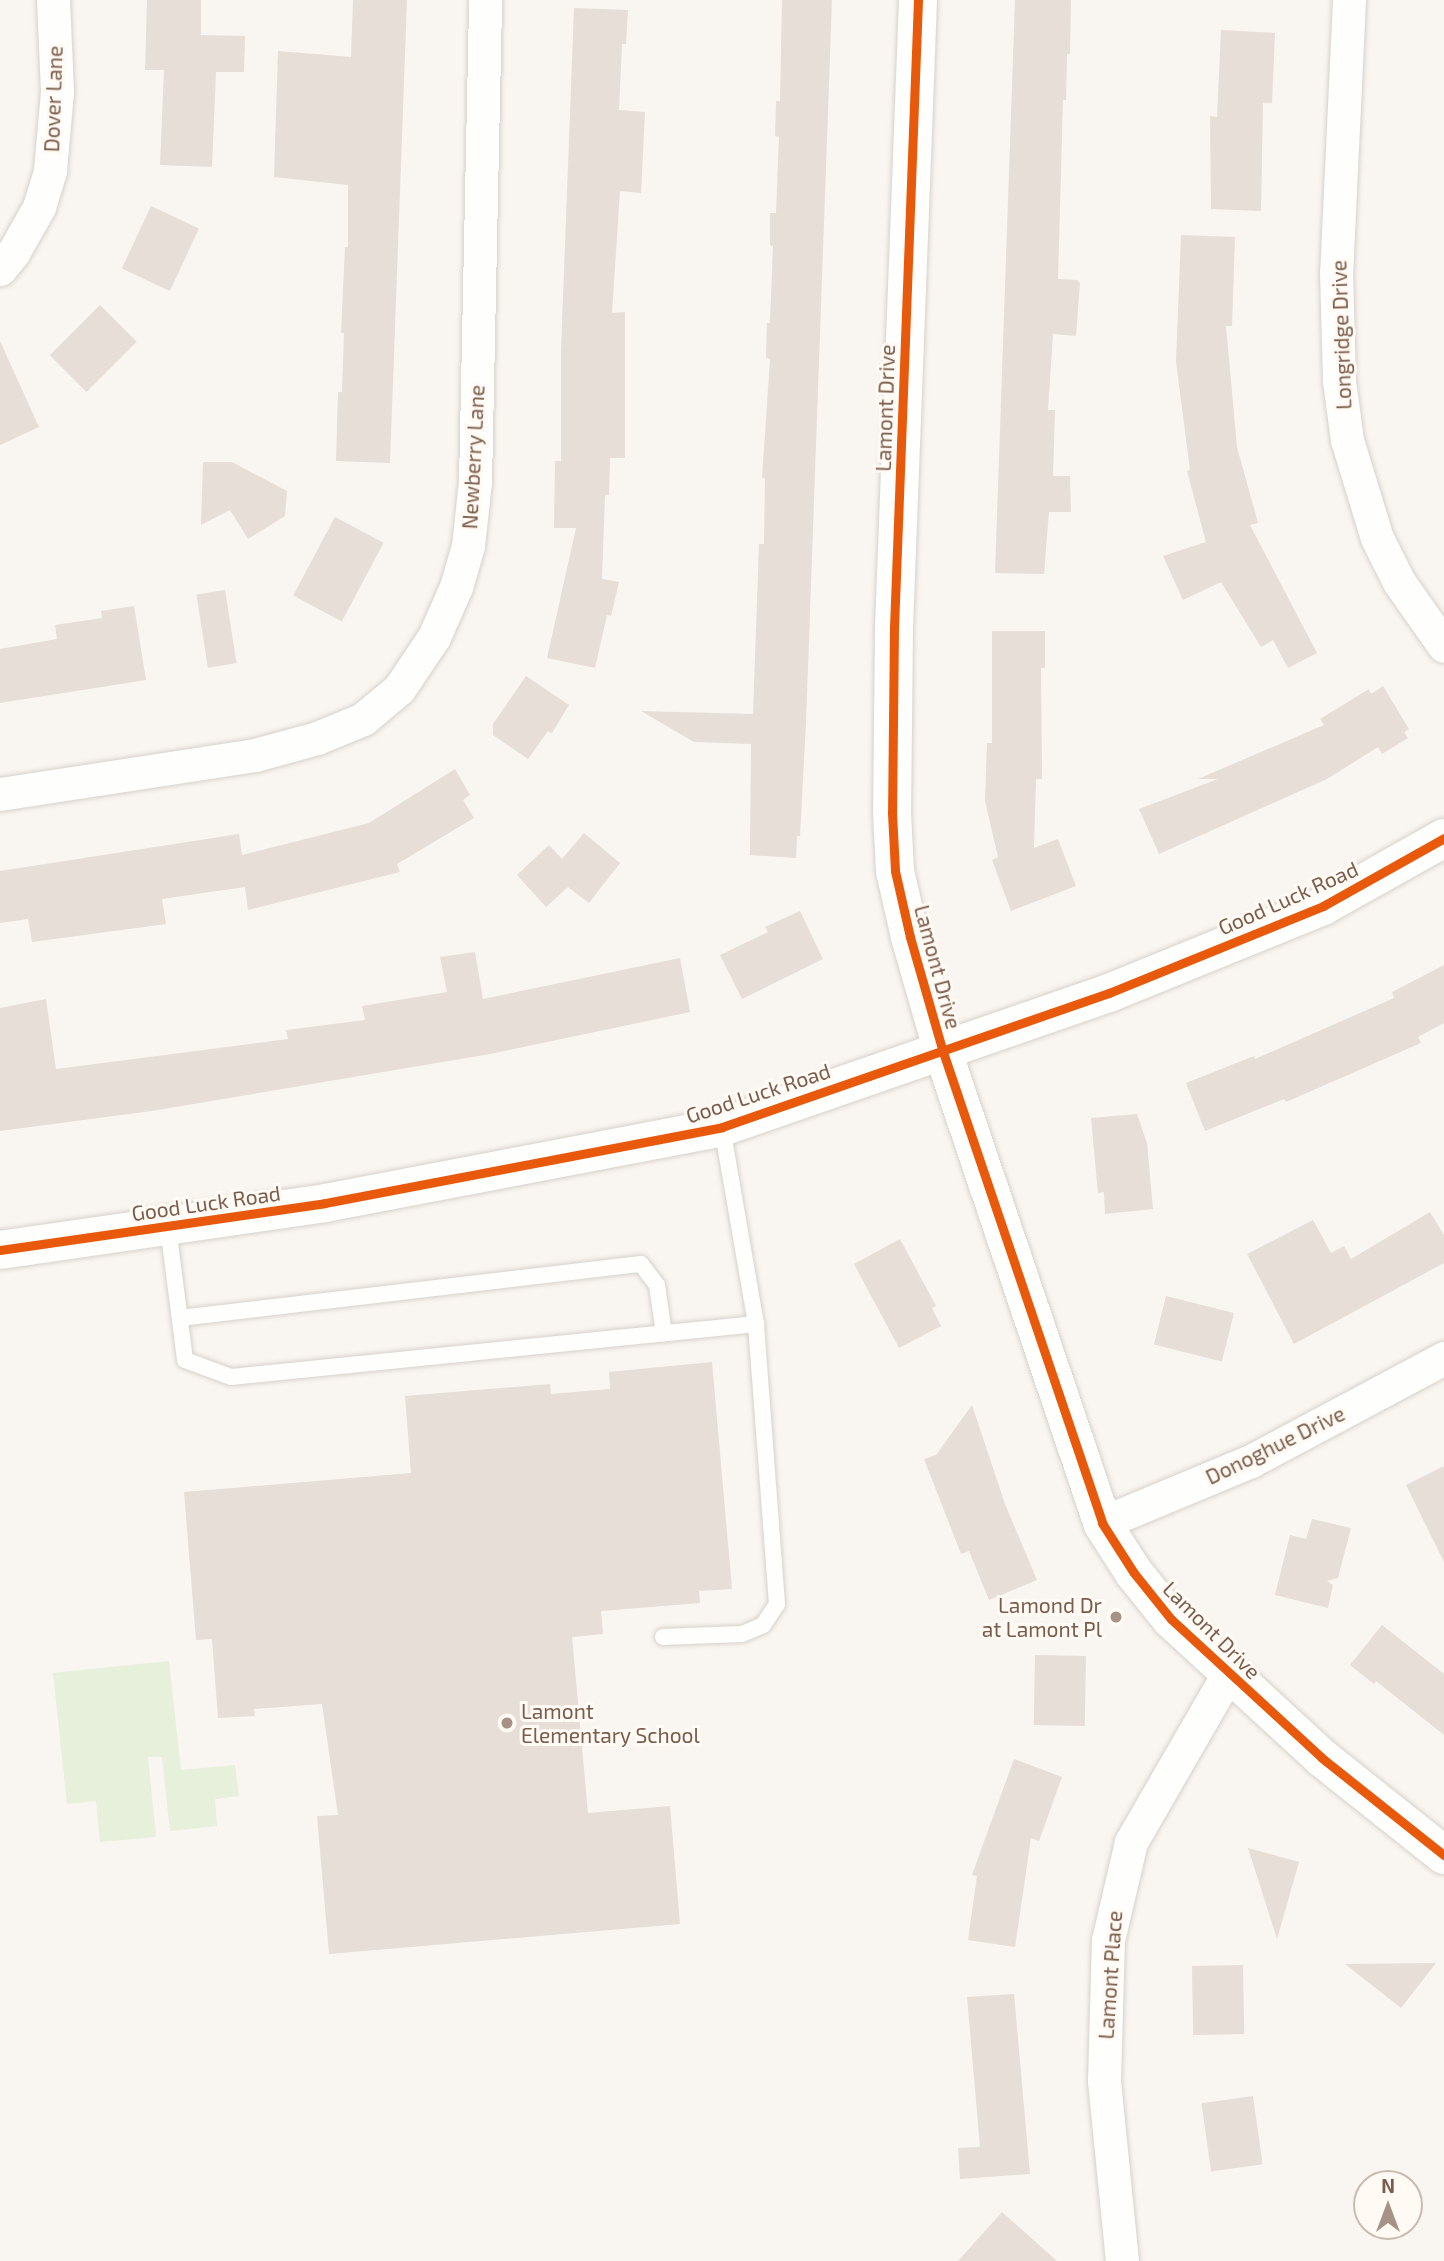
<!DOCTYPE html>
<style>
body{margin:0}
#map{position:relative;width:1444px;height:2261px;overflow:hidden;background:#f9f5f0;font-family:"Exo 2",sans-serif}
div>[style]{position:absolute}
.green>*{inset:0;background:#e7f0db}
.building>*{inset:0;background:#e6ded7;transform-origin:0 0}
.roads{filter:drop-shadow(0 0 2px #d7d1cb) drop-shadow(0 0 2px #d7d1cb)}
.service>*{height:16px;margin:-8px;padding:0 8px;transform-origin:8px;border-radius:8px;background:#fefefd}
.minor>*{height:33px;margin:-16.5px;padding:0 16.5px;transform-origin:16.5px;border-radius:16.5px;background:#fefefd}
.tertiary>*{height:38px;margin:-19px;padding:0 19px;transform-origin:19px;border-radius:19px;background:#fefefd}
.secondary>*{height:38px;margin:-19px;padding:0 19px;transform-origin:19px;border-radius:19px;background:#fefefd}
.cycleway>*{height:9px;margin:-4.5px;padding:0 4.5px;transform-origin:4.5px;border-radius:4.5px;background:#e8590c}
.dots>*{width:19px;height:19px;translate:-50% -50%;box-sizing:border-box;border:4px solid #fffaf3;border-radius:50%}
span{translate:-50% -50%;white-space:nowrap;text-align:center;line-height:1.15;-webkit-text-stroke:6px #fffaf3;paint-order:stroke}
.street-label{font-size:21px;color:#7a5c4d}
.poi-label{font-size:21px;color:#7a5c4d}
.right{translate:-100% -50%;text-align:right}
.left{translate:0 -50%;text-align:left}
.north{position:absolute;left:1353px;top:2170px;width:70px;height:70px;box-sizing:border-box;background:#fffaf3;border:2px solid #cabbb1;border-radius:50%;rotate:0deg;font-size:19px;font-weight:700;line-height:28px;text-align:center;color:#7a5c4d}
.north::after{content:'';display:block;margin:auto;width:24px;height:32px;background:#a69286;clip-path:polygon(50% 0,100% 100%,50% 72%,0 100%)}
</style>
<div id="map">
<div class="green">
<i style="clip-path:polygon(169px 1661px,181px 1770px,235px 1765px,239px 1796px,215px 1799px,217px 1826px,170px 1831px,162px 1757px,148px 1757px,156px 1837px,100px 1842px,96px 1801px,67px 1804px,53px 1673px)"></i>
</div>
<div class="building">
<i style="clip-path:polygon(147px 0,201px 0,201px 35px,245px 36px,244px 72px,216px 72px,212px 167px,160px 165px,164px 70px,145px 70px)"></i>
<i style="clip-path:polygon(353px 0,407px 0,390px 463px,336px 461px,338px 392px,342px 392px,344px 333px,341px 333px,345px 247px,348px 247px,348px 185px,274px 177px,278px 51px,351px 57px)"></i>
<i style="clip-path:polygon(782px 0,832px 0,806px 723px,800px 836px,797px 836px,796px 858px,750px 855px,751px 744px,694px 742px,641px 711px,753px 714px,759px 544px,764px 544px,765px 478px,762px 478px,770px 359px,766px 358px,767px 323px,770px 323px,773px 246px,770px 245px,770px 213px,776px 213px,779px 137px,775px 136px,776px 101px,780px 101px)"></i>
<i style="clip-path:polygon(1015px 0,1071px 0,1070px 54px,1067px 54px,1066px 100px,1063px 100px,1058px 279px,1077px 280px,1080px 283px,1076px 336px,1053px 334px,1048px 410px,1055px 410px,1053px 476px,1070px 476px,1071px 512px,1049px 512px,1044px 574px,995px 573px)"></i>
<i style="clip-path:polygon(574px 8px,628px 10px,626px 44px,622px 44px,619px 110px,645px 112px,641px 193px,620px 191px,612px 313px,625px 312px,625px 458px,610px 458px,609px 495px,605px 495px,602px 579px,619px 582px,611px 616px,607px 615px,595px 668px,547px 658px,576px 528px,554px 528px,555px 461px,561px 461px,561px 350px)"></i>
<i style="clip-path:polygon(1221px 30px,1275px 33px,1272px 103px,1263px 103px,1261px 211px,1211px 209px,1210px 116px,1217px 117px)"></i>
<i style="left:151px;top:206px;width:53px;height:69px;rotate:25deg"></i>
<i style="clip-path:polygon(1181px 235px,1235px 237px,1232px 326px,1226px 326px,1237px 447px,1258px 523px,1250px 525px,1317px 653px,1288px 668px,1273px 640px,1261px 647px,1221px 582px,1183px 600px,1163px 556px,1206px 542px,1187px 471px,1190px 470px,1176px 362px)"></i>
<i style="left:100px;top:305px;width:52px;height:71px;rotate:45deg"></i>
<i style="clip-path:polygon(0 341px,39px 427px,0 445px)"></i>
<i style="clip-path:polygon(203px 462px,232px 462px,287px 491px,285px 516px,248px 539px,230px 510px,201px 525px)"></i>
<i style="left:335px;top:517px;width:55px;height:89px;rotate:28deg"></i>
<i style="left:225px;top:590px;width:74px;height:29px;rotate:81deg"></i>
<i style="clip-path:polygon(134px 606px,146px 680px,0 703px,0 649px,57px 639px,55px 625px,102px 618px,101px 611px)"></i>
<i style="clip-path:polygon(992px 631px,1045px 631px,1045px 668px,1041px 668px,1042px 779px,1036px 779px,1034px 848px,1058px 839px,1076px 886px,1011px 911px,992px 860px,998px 857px,985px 801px,987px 743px,992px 743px)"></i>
<i style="clip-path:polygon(526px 676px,569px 705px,552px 733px,548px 731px,528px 759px,493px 735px,493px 724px)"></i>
<i style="clip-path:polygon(1383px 686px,1409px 729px,1404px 732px,1408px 738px,1382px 754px,1378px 747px,1327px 779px,1159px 854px,1139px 809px,1218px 779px,1198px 779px,1324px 725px,1320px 719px,1369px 689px,1371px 694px)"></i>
<i style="clip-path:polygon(455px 769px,470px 795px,463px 800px,474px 818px,397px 864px,400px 872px,248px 910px,245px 887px,162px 899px,166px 924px,32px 942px,28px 919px,0 923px,0 871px,239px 834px,242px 855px,369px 823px)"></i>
<i style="clip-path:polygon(584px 833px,620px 863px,589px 903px,568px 887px,546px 907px,517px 875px,549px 845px,562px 859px)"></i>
<i style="clip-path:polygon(800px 911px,823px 959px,742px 999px,720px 955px,768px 932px,765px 927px)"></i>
<i style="clip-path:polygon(475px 952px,483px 999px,680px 958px,690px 1012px,490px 1054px,152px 1111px,0 1131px,0 1008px,46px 999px,56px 1069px,288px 1039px,286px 1030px,365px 1020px,362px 1006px,447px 992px,440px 957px)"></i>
<i style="clip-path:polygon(1444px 965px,1444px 1023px,1418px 1037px,1421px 1043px,1286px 1102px,1284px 1099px,1205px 1131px,1186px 1083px,1254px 1056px,1255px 1059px,1394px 998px,1392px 992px)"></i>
<i style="clip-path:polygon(1137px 1114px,1147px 1143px,1153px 1209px,1105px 1214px,1104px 1192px,1098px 1193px,1091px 1118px)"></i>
<i style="clip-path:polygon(1430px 1212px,1444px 1235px,1444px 1263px,1294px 1344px,1247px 1254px,1313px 1220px,1331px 1253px,1344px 1246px,1351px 1259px)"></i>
<i style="clip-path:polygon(900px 1239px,936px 1306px,932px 1308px,941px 1326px,899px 1348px,854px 1264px)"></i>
<i style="left:1166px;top:1296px;width:70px;height:50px;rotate:14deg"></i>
<i style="clip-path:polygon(712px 1362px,732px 1589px,699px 1591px,700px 1603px,601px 1611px,603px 1634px,572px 1637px,588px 1813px,670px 1806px,680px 1924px,329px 1954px,317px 1816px,338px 1815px,322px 1704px,254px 1709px,255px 1716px,218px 1718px,212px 1639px,196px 1640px,184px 1492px,411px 1473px,405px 1396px,550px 1384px,551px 1394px,610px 1389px,609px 1372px)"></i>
<i style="clip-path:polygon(972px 1405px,1005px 1504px,1037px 1580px,989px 1600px,969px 1551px,961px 1554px,924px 1459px,936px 1455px)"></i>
<i style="clip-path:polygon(1444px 1466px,1444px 1562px,1406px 1485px)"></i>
<i style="clip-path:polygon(1312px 1519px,1351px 1528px,1338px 1578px,1327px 1581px,1333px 1585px,1328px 1608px,1275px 1595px,1290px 1535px,1306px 1539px)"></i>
<i style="clip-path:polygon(1382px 1625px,1444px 1674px,1444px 1735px,1376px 1681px,1374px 1684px,1350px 1665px)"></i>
<i style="left:1035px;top:1655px;width:51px;height:70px;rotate:1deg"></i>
<i style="clip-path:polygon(1014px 1759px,1062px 1777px,1039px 1841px,1031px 1838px,1015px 1947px,968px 1940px,977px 1876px,972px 1875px)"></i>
<i style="clip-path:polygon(1248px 1848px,1299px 1862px,1277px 1939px)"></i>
<i style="clip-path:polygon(1436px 1963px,1401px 2008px,1345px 1964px)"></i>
<i style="left:1243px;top:1965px;width:69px;height:51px;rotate:89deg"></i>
<i style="clip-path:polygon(1014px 1994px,1030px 2174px,960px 2179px,958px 2148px,980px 2147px,967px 1997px)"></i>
<i style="left:1253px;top:2096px;width:69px;height:52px;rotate:82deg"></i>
<i style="clip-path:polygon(1002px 2212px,1057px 2261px,958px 2261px)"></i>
</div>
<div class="roads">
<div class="service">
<i style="left:168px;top:1227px;width:134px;rotate:82.7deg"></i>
<i style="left:185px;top:1360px;width:49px;rotate:20.3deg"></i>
<i style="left:231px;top:1377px;width:528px;rotate:-5.76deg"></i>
<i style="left:756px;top:1324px;width:200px;rotate:-99.8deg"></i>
<i style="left:180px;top:1318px;width:464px;rotate:-6.7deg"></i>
<i style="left:641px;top:1264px;width:26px;rotate:53deg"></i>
<i style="left:657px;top:1285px;width:49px;rotate:81.9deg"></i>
<i style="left:663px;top:1637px;width:79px;rotate:-2.2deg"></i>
<i style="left:742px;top:1634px;width:23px;rotate:-23deg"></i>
<i style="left:763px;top:1625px;width:25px;rotate:-56deg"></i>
<i style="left:777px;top:1604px;width:281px;rotate:-94.3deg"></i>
</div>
<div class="minor">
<i style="left:1349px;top:0;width:272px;rotate:92.7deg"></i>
<i style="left:1336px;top:272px;width:109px;rotate:88.4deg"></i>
<i style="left:1339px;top:381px;width:60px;rotate:82.3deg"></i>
<i style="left:1347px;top:440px;width:102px;rotate:73deg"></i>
<i style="left:1377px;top:538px;width:49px;rotate:63.4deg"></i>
<i style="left:1399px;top:582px;width:78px;rotate:54.9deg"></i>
<i style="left:0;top:269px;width:21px;rotate:-51deg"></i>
<i style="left:13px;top:253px;width:53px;rotate:-60.5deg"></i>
<i style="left:39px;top:207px;width:39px;rotate:-73deg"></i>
<i style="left:50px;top:170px;width:79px;rotate:-84.9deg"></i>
<i style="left:57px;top:91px;width:91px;rotate:-92.5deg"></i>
<i style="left:0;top:794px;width:258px;rotate:-8.7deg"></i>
<i style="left:255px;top:755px;width:64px;rotate:-15.3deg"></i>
<i style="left:317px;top:738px;width:50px;rotate:-22.4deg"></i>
<i style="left:363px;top:719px;width:47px;rotate:-39.8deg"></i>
<i style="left:399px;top:689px;width:63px;rotate:-56.1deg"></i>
<i style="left:434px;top:637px;width:55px;rotate:-66.3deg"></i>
<i style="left:456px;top:587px;width:43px;rotate:-73.7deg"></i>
<i style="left:468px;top:546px;width:64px;rotate:-83.8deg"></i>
<i style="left:475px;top:482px;width:482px;rotate:-88.8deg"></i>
<i style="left:1102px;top:1523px;width:161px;rotate:-22.6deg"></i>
<i style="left:1251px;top:1461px;width:219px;rotate:-28.1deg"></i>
<i style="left:1122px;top:2261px;width:181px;rotate:-95.7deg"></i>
<i style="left:1104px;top:2081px;width:141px;rotate:-88.4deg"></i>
<i style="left:1108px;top:1940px;width:101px;rotate:-76.8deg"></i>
<i style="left:1131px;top:1842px;width:194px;rotate:-60deg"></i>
</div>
<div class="tertiary">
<i style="left:918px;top:0;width:627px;rotate:92.19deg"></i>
<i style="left:894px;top:627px;width:186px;rotate:90.6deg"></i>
<i style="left:892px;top:813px;width:58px;rotate:87deg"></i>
<i style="left:895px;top:871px;width:68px;rotate:77.2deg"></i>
<i style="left:910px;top:937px;width:120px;rotate:74deg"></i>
<i style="left:943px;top:1052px;width:497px;rotate:71.3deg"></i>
<i style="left:1102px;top:1523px;width:59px;rotate:57.4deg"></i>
<i style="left:1134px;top:1573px;width:59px;rotate:51.2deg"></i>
<i style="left:1171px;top:1619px;width:205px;rotate:42.6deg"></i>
<i style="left:1322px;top:1758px;width:156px;rotate:38.5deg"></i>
</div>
<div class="secondary">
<i style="left:0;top:1250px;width:328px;rotate:-8.2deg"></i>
<i style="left:325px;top:1203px;width:404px;rotate:-10.8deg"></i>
<i style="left:722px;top:1127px;width:410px;rotate:-19.1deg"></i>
<i style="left:1109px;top:993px;width:231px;rotate:-22.1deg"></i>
<i style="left:1323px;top:906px;width:139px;rotate:-29.3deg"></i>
</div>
</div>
<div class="cycleway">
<i style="left:918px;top:0;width:627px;rotate:92.19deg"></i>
<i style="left:894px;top:627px;width:186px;rotate:90.6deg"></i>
<i style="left:892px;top:813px;width:58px;rotate:87deg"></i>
<i style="left:895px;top:871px;width:68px;rotate:77.2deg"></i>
<i style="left:910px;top:937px;width:120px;rotate:74deg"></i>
<i style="left:943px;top:1052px;width:497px;rotate:71.3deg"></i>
<i style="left:1102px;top:1523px;width:59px;rotate:57.4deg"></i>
<i style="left:1134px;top:1573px;width:59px;rotate:51.2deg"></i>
<i style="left:1171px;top:1619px;width:205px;rotate:42.6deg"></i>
<i style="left:1322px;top:1758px;width:156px;rotate:38.5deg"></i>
<i style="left:0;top:1250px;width:328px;rotate:-8.2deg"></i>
<i style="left:325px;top:1203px;width:404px;rotate:-10.8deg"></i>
<i style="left:722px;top:1127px;width:410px;rotate:-19.1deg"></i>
<i style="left:1109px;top:993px;width:231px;rotate:-22.1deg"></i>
<i style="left:1323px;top:906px;width:139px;rotate:-29.3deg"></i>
</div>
<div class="dots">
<i style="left:1116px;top:1617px;background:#a69286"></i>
<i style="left:507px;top:1723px;background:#a69286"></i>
</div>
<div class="street-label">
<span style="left:53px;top:99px;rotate:-88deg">Dover Lane</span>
<span style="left:1341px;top:335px;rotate:-92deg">Longridge Drive</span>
<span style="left:885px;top:408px;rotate:-88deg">Lamont Drive</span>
<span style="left:473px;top:457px;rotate:-87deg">Newberry Lane</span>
<span style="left:1288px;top:898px;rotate:-24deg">Good Luck Road</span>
<span style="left:938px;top:967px;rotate:75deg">Lamont Drive</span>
<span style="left:758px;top:1093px;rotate:-18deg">Good Luck Road</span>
<span style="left:206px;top:1203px;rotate:-8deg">Good Luck Road</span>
<span style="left:1275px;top:1445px;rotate:-26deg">Donoghue Drive</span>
<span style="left:1212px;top:1630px;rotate:45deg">Lamont Drive</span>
<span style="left:1110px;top:1975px;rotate:-86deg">Lamont Place</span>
</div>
<div class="poi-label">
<span class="right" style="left:1102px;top:1617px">Lamond Dr<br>at Lamont Pl</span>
<span class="left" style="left:521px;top:1723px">Lamont<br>Elementary School</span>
</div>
<div class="north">N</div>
</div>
